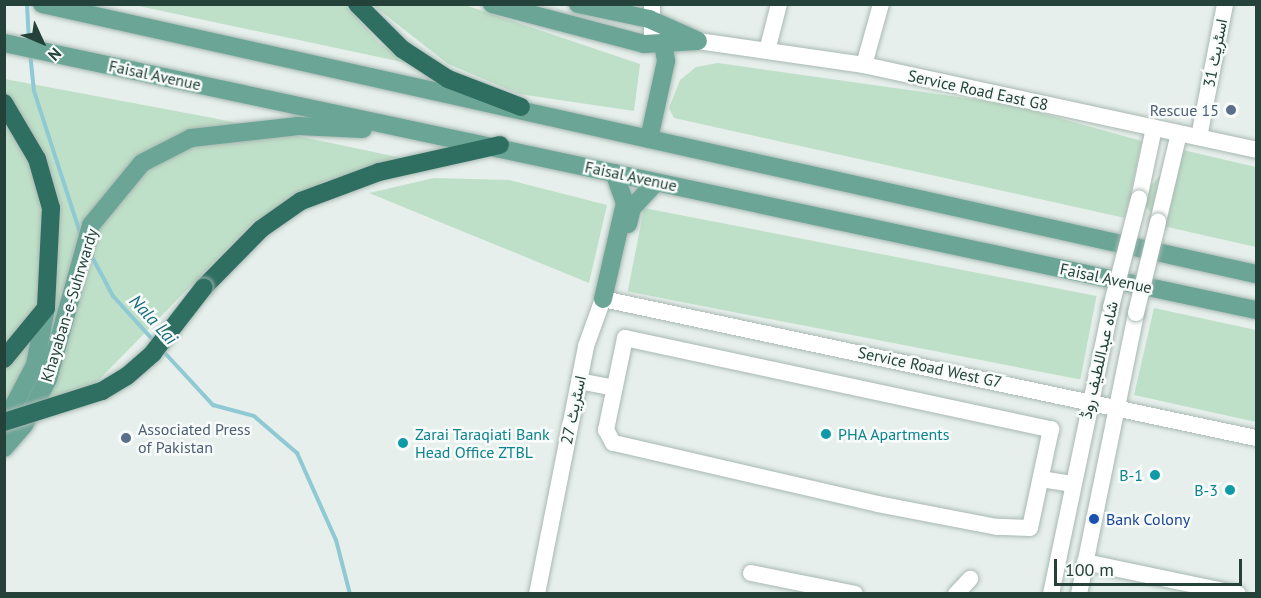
<!DOCTYPE html>
<meta charset="utf-8">
<style>
body{margin:0}
#map{position:relative;width:1261px;height:598px;overflow:hidden;background:#e6efeb;font-family:"PT Sans",Vazirmatn,sans-serif}
div>[style]{position:absolute}
.green>*{inset:0;background:#bfe0c8;transform-origin:0 0}
.stream>*{height:4px;margin:-2px;padding:0 2px;transform-origin:2px;border-radius:2px;background:#8ec9d4}
.roads{filter:drop-shadow(0 0 2px #a8b8b2) drop-shadow(0 0 2px #a8b8b2)}
.minor>*{height:16px;margin:-8px;padding:0 8px;transform-origin:8px;border-radius:8px;background:#fff}
.major>*{height:18px;margin:-9px;padding:0 9px;transform-origin:9px;border-radius:9px;background:#6aa596}
.highway>*{height:18px;margin:-9px;padding:0 9px;transform-origin:9px;border-radius:9px;background:#2f6f62}
.bridges{filter:drop-shadow(0 0 2px #a8b8b2) drop-shadow(0 0 2px #a8b8b2)}
.minor-bridge>*{height:16px;margin:-8px;padding:0 8px;transform-origin:8px;border-radius:8px;background:#fff}
.highway-bridge>*{height:18px;margin:-9px;padding:0 9px;transform-origin:9px;border-radius:9px;background:#2f6f62}
.dots>*{width:16px;height:16px;translate:-50% -50%;box-sizing:border-box;border:3px solid #f7fbf9;border-radius:50%}
span{translate:-50% -50%;white-space:nowrap;text-align:center;line-height:1.15;-webkit-text-stroke:5px #f7fbf9;paint-order:stroke}
.street-label{font-size:16px;color:#24423a}
.service-label{font-size:16px;color:#4e5e75}
.right{translate:-100% -50%;text-align:right}
.left{translate:0 -50%;text-align:left}
.culture-label{font-size:16px;color:#0d838f}
.transit-label{font-size:16px;color:#164399}
.water-label{font-size:18px;color:#1c6f80;font-style:italic}
.frame{position:absolute;inset:0;border:6px solid #24423a;pointer-events:none}
.north{position:absolute;left:12px;top:12px;width:60px;height:60px;-webkit-text-stroke:4px #f7fbf9;paint-order:stroke;rotate:134deg;font-size:16px;font-weight:700;line-height:24px;text-align:center;color:#24423a}
.north::after{content:'';display:block;margin:auto;width:21px;height:27px;background:#24423a;clip-path:polygon(50% 0,100% 100%,50% 72%,0 100%)}
.scale{position:absolute;left:1054px;top:559px;width:188px;height:27px;box-sizing:border-box;border:3px solid #24423a;border-top:0;padding-left:8px;font-size:18px;line-height:21px;white-space:nowrap;color:#24423a;-webkit-text-stroke:4px #f7fbf9;paint-order:stroke}
</style>
<div id="map">
<div class="green">
<i style="clip-path:polygon(134px 5px,345px 5px,379px 43px,407px 63px)"></i>
<i style="clip-path:polygon(373px 5px,465px 5px,640px 64px,634px 111px,519px 94px,448px 64px)"></i>
<i style="clip-path:polygon(718px 63px,1008px 104px,1142px 141px,1125px 218px,674px 118px,669px 108px,680px 80px,696px 67px)"></i>
<i style="clip-path:polygon(5px 79px,213px 118px,407px 159px,325px 181px,253px 222px,94px 385px,5px 411px)"></i>
<i style="clip-path:polygon(1183px 150px,1256px 167px,1256px 247px,1163px 226px,1139px 199px)"></i>
<i style="clip-path:polygon(434px 178px,509px 180px,607px 205px,589px 283px,369px 193px)"></i>
<i style="left:644px;top:208px;width:461px;height:85px;rotate:11deg"></i>
<i style="clip-path:polygon(1154px 308px,1256px 330px,1256px 422px,1134px 395px)"></i>
</div>
<div class="stream">
<i style="left:27px;top:4px;width:39px;rotate:87deg"></i>
<i style="left:30px;top:53px;width:38px;rotate:84deg"></i>
<i style="left:34px;top:91px;width:152px;rotate:72deg"></i>
<i style="left:90px;top:253px;width:49px;rotate:61.9deg"></i>
<i style="left:113px;top:296px;width:61px;rotate:47.7deg"></i>
<i style="left:163px;top:351px;width:74px;rotate:47.2deg"></i>
<i style="left:213px;top:405px;width:42px;rotate:15deg"></i>
<i style="left:254px;top:416px;width:57px;rotate:40.7deg"></i>
<i style="left:297px;top:453px;width:95px;rotate:65.9deg"></i>
<i style="left:336px;top:540px;width:56px;rotate:75.5deg"></i>
</div>
<div class="roads">
<div class="minor">
<i style="left:652px;top:4px;width:40px;rotate:90deg"></i>
<i style="left:698px;top:41px;width:168px;rotate:8.2deg"></i>
<i style="left:864px;top:65px;width:401px;rotate:12.2deg"></i>
<i style="left:767px;top:51px;width:49px;rotate:-75.7deg"></i>
<i style="left:864px;top:65px;width:63px;rotate:-74.4deg"></i>
<i style="left:1199px;top:137px;width:136px;rotate:-78.9deg"></i>
<i style="left:1139px;top:199px;width:73px;rotate:-78.1deg"></i>
<i style="left:1158px;top:222px;width:91px;rotate:-76.7deg"></i>
<i style="left:625px;top:338px;width:436px;rotate:12.1deg"></i>
<i style="left:1051px;top:429px;width:101px;rotate:102deg"></i>
<i style="left:1030px;top:528px;width:33px;rotate:-178deg"></i>
<i style="left:997px;top:527px;width:121px;rotate:-169.1deg"></i>
<i style="left:878px;top:504px;width:272px;rotate:-167deg"></i>
<i style="left:613px;top:443px;width:15px;rotate:-118deg"></i>
<i style="left:606px;top:430px;width:94px;rotate:-78.3deg"></i>
<i style="left:579px;top:381px;width:36px;rotate:11deg"></i>
<i style="left:1041px;top:479px;width:31px;rotate:9deg"></i>
<i style="left:1085px;top:562px;width:156px;rotate:11.8deg"></i>
<i style="left:751px;top:573px;width:106px;rotate:11.4deg"></i>
<i style="left:537px;top:594px;width:253px;rotate:-78.8deg"></i>
<i style="left:586px;top:346px;width:50px;rotate:-70.1deg"></i>
<i style="left:603px;top:299px;width:668px;rotate:12.02deg"></i>
<i style="left:956px;top:594px;width:21px;rotate:-47deg"></i>
<i style="left:1051px;top:594px;width:293px;rotate:-78.2deg"></i>
<i style="left:1079px;top:594px;width:287px;rotate:-78.5deg"></i>
</div>
<div class="major">
<i style="left:42px;top:4px;width:1244px;rotate:12.54deg"></i>
<i style="left:492px;top:4px;width:157px;rotate:14.7deg"></i>
<i style="left:644px;top:44px;width:54px;rotate:-3.2deg"></i>
<i style="left:578px;top:4px;width:73px;rotate:11.9deg"></i>
<i style="left:649px;top:19px;width:51px;rotate:24.1deg"></i>
<i style="left:4px;top:43px;width:1280px;rotate:12.04deg"></i>
<i style="left:649px;top:139px;width:80px;rotate:-77.7deg"></i>
<i style="left:666px;top:61px;width:18px;rotate:-99deg"></i>
<i style="left:628px;top:224px;width:16px;rotate:-76deg"></i>
<i style="left:632px;top:208px;width:35px;rotate:-47deg"></i>
<i style="left:603px;top:299px;width:98px;rotate:-77.1deg"></i>
<i style="left:625px;top:203px;width:32px;rotate:-110deg"></i>
<i style="left:4px;top:424px;width:67px;rotate:-62.3deg"></i>
<i style="left:35px;top:365px;width:58px;rotate:-79.1deg"></i>
<i style="left:4px;top:448px;width:30px;rotate:-49deg"></i>
<i style="left:24px;top:425px;width:52px;rotate:-62.4deg"></i>
<i style="left:48px;top:379px;width:160px;rotate:-74.4deg"></i>
<i style="left:91px;top:225px;width:80px;rotate:-50.6deg"></i>
<i style="left:142px;top:163px;width:55px;rotate:-27deg"></i>
<i style="left:191px;top:138px;width:108px;rotate:-6.4deg"></i>
<i style="left:298px;top:126px;width:65px;rotate:2.6deg"></i>
</div>
<div class="highway">
<i style="left:357px;top:4px;width:64px;rotate:45deg"></i>
<i style="left:402px;top:49px;width:55px;rotate:33.1deg"></i>
<i style="left:448px;top:79px;width:78px;rotate:21deg"></i>
<i style="left:4px;top:103px;width:65px;rotate:59.5deg"></i>
<i style="left:37px;top:159px;width:51px;rotate:74.1deg"></i>
<i style="left:51px;top:208px;width:100px;rotate:92.9deg"></i>
<i style="left:46px;top:308px;width:66px;rotate:129.5deg"></i>
<i style="left:204px;top:287px;width:81px;rotate:-45.5deg"></i>
<i style="left:261px;top:229px;width:49px;rotate:-35deg"></i>
<i style="left:301px;top:201px;width:83px;rotate:-20.4deg"></i>
<i style="left:379px;top:172px;width:124px;rotate:-12.6deg"></i>
</div>
</div>
<div class="bridges">
<div class="minor-bridge">
<i style="left:1111px;top:307px;width:112px;rotate:-75.5deg"></i>
<i style="left:1136px;top:313px;width:94px;rotate:-76.4deg"></i>
</div>
<div class="highway-bridge">
<i style="left:4px;top:422px;width:103px;rotate:-17.6deg"></i>
<i style="left:102px;top:391px;width:29px;rotate:-31deg"></i>
<i style="left:127px;top:376px;width:35px;rotate:-41deg"></i>
<i style="left:153px;top:353px;width:83px;rotate:-52.3deg"></i>
</div>
</div>
<div class="dots">
<i style="left:1231px;top:110px;background:#5c6f8a"></i>
<i style="left:826px;top:434px;background:#0f9aa8"></i>
<i style="left:126px;top:438px;background:#5c6f8a"></i>
<i style="left:403px;top:443px;background:#0f9aa8"></i>
<i style="left:1155px;top:475px;background:#0f9aa8"></i>
<i style="left:1230px;top:490px;background:#0f9aa8"></i>
<i style="left:1094px;top:519px;background:#1a4fb4"></i>
</div>
<div class="street-label">
<span style="left:1215px;top:53px;rotate:-79deg">اسٹریٹ 31</span>
<span style="left:155px;top:75px;rotate:12deg">Faisal Avenue</span>
<span style="left:978px;top:90px;rotate:12deg">Service Road East G8</span>
<span style="left:631px;top:176px;rotate:12deg">Faisal Avenue</span>
<span style="left:1106px;top:278px;rotate:12deg">Faisal Avenue</span>
<span style="left:69px;top:305px;rotate:-73deg">Khayaban-e-Suhrwardy</span>
<span style="left:1099px;top:360px;rotate:-77deg">شاہ عبداللطیف روڈ</span>
<span style="left:930px;top:367px;rotate:12deg">Service Road West G7</span>
<span style="left:573px;top:410px;rotate:-78deg">اسٹریٹ 27</span>
</div>
<div class="service-label">
<span class="right" style="left:1219px;top:110px">Rescue 15</span>
<span class="left" style="left:138px;top:438px">Associated Press<br>of Pakistan</span>
</div>
<div class="culture-label">
<span class="left" style="left:415px;top:443px">Zarai Taraqiati Bank<br>Head Office ZTBL</span>
<span class="left" style="left:838px;top:434px">PHA Apartments</span>
<span class="right" style="left:1143px;top:475px">B-1</span>
<span class="right" style="left:1218px;top:490px">B-3</span>
</div>
<div class="transit-label">
<span class="left" style="left:1106px;top:519px">Bank Colony</span>
</div>
<div class="water-label">
<span style="left:153px;top:320px;rotate:47deg">Nala Lai</span>
</div>
<div class="frame"></div>
<div class="north">N</div>
<div class="scale">100 m</div>
</div>
